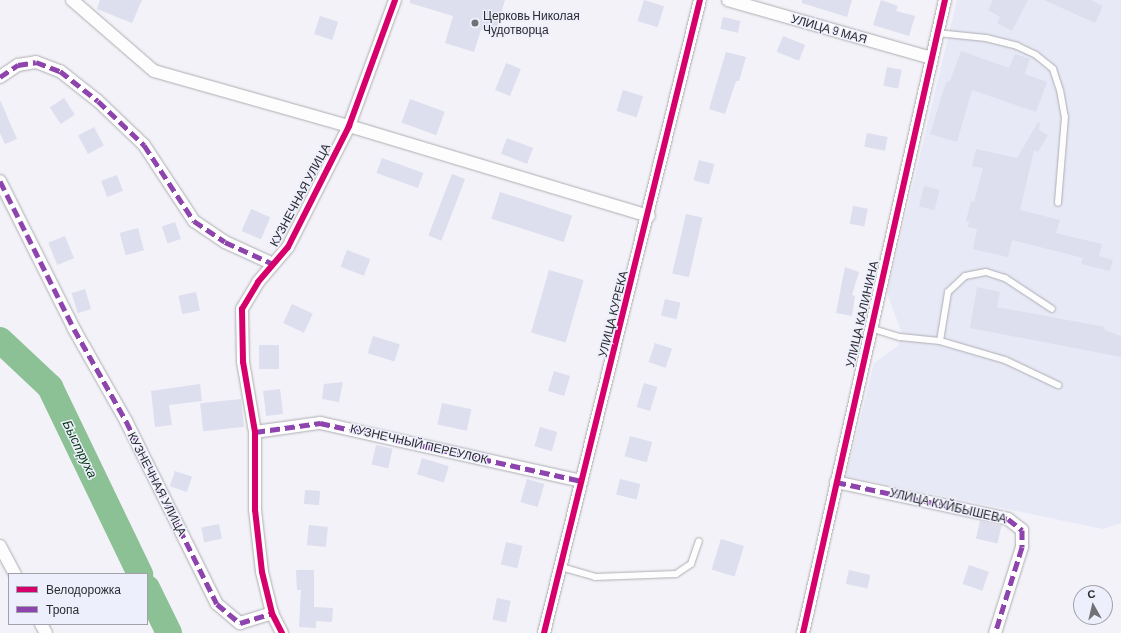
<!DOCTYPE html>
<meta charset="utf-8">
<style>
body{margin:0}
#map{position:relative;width:1121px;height:633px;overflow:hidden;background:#f2f2f8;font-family:Barlow,sans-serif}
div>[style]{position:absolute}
.built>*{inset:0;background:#e8e9f7}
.river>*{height:26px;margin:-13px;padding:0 13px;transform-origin:13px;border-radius:13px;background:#8cc095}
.building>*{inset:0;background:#dddeee;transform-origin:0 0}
.roads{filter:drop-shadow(0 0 1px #adadb2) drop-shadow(0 0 1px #adadb2)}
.lane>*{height:6px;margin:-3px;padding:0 3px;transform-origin:3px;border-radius:3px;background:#fdfdfe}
.street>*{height:12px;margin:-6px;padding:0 6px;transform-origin:6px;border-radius:6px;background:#fdfdfe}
.quiet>*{height:5px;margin-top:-2.5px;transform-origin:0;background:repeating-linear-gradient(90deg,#8e44ad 0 10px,transparent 0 15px)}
.cycleway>*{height:6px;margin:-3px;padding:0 3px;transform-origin:3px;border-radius:3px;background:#d6006c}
.dots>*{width:11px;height:11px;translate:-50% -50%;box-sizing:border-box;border:2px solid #eeeffc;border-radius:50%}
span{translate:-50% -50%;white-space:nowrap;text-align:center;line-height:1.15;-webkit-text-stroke:3px #eeeffc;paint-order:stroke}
.poi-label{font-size:12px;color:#2b2b30}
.left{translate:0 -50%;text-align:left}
.street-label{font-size:12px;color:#2b2b30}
.water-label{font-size:13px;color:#00360c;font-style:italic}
.legend{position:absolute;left:8px;top:573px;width:140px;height:52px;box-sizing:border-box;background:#eeeffc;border:1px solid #a0a1aa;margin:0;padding:5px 7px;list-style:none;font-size:12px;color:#2b2b30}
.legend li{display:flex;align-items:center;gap:8px;height:20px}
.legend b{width:20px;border:1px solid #a0a1aa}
.north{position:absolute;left:1073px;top:585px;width:40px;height:40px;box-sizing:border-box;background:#eeeffc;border:1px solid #a0a1aa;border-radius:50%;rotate:352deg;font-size:11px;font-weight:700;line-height:16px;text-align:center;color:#2b2b30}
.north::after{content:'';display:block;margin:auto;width:14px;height:18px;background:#717176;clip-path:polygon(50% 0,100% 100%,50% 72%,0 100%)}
</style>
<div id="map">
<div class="built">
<i style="clip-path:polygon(957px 0,1121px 0,1121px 523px,1103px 529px,846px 476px,874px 363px,898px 346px,901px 331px,887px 293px)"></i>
</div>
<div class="river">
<i style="left:0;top:340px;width:69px;rotate:43.2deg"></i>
<i style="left:50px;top:387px;width:208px;rotate:64.3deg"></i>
<i style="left:147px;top:588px;width:50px;rotate:63.9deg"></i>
</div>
<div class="building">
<i style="clip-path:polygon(100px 0,142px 0,132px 23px,97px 9px)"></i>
<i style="clip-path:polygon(410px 0,505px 0,495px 34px,481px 30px,474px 52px,445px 43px,453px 16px,410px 3px)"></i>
<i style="left:644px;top:0;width:21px;height:22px;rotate:17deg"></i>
<i style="clip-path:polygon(802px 0,852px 0,847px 17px,802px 3px)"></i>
<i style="clip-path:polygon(881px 0,898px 6px,896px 11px,915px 16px,909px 36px,873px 25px)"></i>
<i style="clip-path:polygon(993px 0,1028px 0,1012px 31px,997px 23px,1000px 17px,988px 10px)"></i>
<i style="clip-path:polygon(1044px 0,1091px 0,1103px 6px,1095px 23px)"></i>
<i style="left:320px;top:16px;width:19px;height:19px;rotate:18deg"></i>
<i style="left:723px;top:17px;width:18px;height:12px;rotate:13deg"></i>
<i style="left:783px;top:36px;width:24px;height:17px;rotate:22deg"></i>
<i style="clip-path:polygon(961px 51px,1009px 68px,1015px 54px,1030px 59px,1025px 74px,1047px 82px,1036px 112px,972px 90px,957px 142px,930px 134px,946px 82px,950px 81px)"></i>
<i style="clip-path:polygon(726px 52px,746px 57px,739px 81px,736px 81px,725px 114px,709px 109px)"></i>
<i style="left:506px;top:63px;width:16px;height:29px;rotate:22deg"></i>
<i style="left:887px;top:67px;width:15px;height:19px;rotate:11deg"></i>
<i style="left:623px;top:90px;width:21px;height:22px;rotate:17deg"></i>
<i style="left:64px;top:98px;width:20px;height:17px;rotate:57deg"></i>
<i style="left:410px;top:99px;width:37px;height:25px;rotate:20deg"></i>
<i style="clip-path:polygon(0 100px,17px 139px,5px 144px,0 133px)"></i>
<i style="clip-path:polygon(1038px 122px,1040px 123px,1039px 130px,1048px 135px,1038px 152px,1034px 150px,1020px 210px,1060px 220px,1056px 233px,1102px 244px,1099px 256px,1113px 260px,1110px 271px,1081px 264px,1083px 258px,1012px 240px,1008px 257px,973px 249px,977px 229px,968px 227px,969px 222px,966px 221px,971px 201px,974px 202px,983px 168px,972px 166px,976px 149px,1017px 158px)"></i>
<i style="left:94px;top:127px;width:21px;height:18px;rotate:62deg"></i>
<i style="left:867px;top:133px;width:21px;height:14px;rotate:11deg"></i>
<i style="left:507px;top:138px;width:28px;height:17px;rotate:21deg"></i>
<i style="left:382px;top:158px;width:44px;height:16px;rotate:20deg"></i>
<i style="left:699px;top:160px;width:16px;height:21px;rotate:15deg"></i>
<i style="left:452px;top:174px;width:14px;height:66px;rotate:21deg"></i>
<i style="left:117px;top:175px;width:17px;height:17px;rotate:69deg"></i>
<i style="left:924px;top:186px;width:16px;height:21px;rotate:14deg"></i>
<i style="left:500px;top:192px;width:76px;height:28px;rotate:18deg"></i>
<i style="left:853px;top:206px;width:15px;height:18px;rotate:11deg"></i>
<i style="left:251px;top:209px;width:21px;height:24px;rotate:23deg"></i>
<i style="left:686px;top:214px;width:17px;height:61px;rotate:13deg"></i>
<i style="left:175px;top:222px;width:18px;height:14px;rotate:71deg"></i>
<i style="left:138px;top:228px;width:23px;height:19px;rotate:75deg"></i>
<i style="left:65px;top:236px;width:24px;height:18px;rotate:68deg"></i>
<i style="left:347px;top:250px;width:25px;height:18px;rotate:21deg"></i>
<i style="clip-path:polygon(845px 267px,859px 272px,852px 295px,855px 296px,852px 316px,836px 313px)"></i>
<i style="left:549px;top:270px;width:36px;height:65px;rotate:16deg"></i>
<i style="clip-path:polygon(977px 287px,1000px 292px,997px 307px,1105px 327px,1104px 330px,1121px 336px,1121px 357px,970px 328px)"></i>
<i style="left:85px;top:289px;width:21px;height:14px;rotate:73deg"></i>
<i style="left:196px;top:292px;width:19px;height:18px;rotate:78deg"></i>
<i style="left:665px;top:299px;width:16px;height:17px;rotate:14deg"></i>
<i style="left:292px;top:304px;width:23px;height:21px;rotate:25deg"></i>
<i style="left:373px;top:336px;width:28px;height:18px;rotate:17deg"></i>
<i style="left:655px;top:343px;width:18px;height:20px;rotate:19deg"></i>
<i style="left:259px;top:345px;width:20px;height:24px"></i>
<i style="left:554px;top:371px;width:17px;height:21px;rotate:17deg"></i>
<i style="clip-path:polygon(343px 382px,339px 402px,322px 399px,324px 384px)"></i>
<i style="left:644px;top:383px;width:14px;height:25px;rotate:17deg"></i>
<i style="clip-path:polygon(200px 384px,202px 401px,169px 405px,172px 425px,155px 427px,151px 391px)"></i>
<i style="left:280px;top:389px;width:25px;height:17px;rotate:83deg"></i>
<i style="left:241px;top:399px;width:28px;height:41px;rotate:84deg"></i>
<i style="left:442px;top:403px;width:30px;height:22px;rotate:12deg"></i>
<i style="left:540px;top:427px;width:18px;height:20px;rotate:16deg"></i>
<i style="left:630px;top:436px;width:23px;height:21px;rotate:15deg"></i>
<i style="left:376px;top:445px;width:17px;height:20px;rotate:13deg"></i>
<i style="left:422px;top:458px;width:28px;height:17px;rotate:17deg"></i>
<i style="left:175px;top:471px;width:18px;height:16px;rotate:19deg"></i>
<i style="left:527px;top:479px;width:18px;height:24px;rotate:16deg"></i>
<i style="left:620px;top:479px;width:21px;height:16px;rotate:14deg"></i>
<i style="left:305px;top:490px;width:15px;height:14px;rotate:4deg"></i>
<i style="left:980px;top:521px;width:22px;height:18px;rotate:13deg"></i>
<i style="left:219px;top:524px;width:15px;height:18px;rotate:79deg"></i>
<i style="left:309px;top:525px;width:19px;height:20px;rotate:6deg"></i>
<i style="left:721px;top:539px;width:24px;height:32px;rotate:17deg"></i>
<i style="left:506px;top:542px;width:17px;height:23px;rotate:13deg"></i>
<i style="left:969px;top:565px;width:21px;height:20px;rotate:19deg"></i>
<i style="clip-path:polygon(296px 570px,314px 570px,314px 607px,333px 608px,332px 622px,316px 621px,316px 628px,299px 627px,301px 590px,297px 590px)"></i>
<i style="left:849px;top:570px;width:22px;height:14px;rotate:13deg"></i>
<i style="left:497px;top:598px;width:14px;height:22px;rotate:12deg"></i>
</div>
<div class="roads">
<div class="lane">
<i style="left:937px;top:33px;width:49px;rotate:5.8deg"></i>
<i style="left:986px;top:38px;width:32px;rotate:14deg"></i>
<i style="left:1017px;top:46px;width:21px;rotate:25deg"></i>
<i style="left:1036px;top:55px;width:22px;rotate:39deg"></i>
<i style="left:1053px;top:69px;width:22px;rotate:72deg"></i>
<i style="left:1060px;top:90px;width:27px;rotate:80deg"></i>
<i style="left:1065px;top:117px;width:86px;rotate:94.7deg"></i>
<i style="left:870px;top:328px;width:31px;rotate:17deg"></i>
<i style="left:900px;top:337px;width:40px;rotate:5.7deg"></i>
<i style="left:940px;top:341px;width:68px;rotate:16.3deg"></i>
<i style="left:1005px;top:360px;width:59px;rotate:25.3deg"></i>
<i style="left:940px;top:341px;width:50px;rotate:-80.7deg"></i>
<i style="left:948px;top:292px;width:23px;rotate:-43deg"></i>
<i style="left:965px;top:276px;width:21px;rotate:-11deg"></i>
<i style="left:986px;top:272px;width:20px;rotate:18deg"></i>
<i style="left:1005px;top:278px;width:56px;rotate:33.4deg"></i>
<i style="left:561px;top:567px;width:35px;rotate:16deg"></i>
<i style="left:595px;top:577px;width:81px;rotate:-2.1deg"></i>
<i style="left:676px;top:574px;width:18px;rotate:-34deg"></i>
<i style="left:691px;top:564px;width:24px;rotate:-71deg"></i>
</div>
<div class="street">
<i style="left:72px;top:0;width:108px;rotate:40.9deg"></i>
<i style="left:154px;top:71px;width:203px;rotate:15.8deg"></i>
<i style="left:349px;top:126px;width:313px;rotate:16.7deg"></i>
<i style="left:728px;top:0;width:211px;rotate:15.9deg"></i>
<i style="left:0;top:77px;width:22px;rotate:-34deg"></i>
<i style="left:18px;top:65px;width:18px;rotate:-9deg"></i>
<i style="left:36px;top:62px;width:26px;rotate:21deg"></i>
<i style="left:60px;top:71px;width:48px;rotate:38.3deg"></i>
<i style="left:98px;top:101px;width:64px;rotate:43.7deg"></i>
<i style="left:144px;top:145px;width:91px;rotate:56.7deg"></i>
<i style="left:194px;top:221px;width:37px;rotate:34deg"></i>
<i style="left:225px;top:242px;width:53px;rotate:24.6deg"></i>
<i style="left:0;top:181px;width:165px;rotate:63.4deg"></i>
<i style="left:74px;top:329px;width:106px;rotate:60.5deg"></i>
<i style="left:126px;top:421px;width:204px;rotate:63.6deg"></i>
<i style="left:217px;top:604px;width:30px;rotate:40deg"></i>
<i style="left:240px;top:623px;width:34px;rotate:-17deg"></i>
<i style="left:255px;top:432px;width:66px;rotate:-7.9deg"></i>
<i style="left:320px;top:423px;width:268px;rotate:12.5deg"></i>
<i style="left:836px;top:482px;width:176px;rotate:12.1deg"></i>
<i style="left:1008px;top:519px;width:18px;rotate:38deg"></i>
<i style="left:1022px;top:530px;width:17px;rotate:90deg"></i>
<i style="left:1022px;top:547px;width:90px;rotate:107.4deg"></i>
<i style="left:0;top:546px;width:32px;rotate:62deg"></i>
<i style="left:41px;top:624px;width:10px;rotate:61deg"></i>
<i style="left:282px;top:633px;width:22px;rotate:-117deg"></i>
<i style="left:272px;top:613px;width:42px;rotate:-103.7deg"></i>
<i style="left:262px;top:572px;width:62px;rotate:-96.4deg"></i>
<i style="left:255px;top:510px;width:78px;rotate:-90deg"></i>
<i style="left:255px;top:432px;width:71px;rotate:-99.7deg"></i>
<i style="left:243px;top:362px;width:53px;rotate:-91.1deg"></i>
<i style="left:242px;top:309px;width:31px;rotate:-59deg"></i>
<i style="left:258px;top:282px;width:46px;rotate:-49.4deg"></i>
<i style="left:288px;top:247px;width:136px;rotate:-63.2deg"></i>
<i style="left:349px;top:126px;width:134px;rotate:-69.9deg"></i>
<i style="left:544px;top:633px;width:652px;rotate:-76.16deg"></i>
<i style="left:803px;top:633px;width:649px;rotate:-77.36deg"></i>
</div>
</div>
<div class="quiet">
<i style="left:0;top:77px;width:22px;rotate:-34deg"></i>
<i style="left:18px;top:65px;width:18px;rotate:-9deg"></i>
<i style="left:36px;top:62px;width:26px;rotate:21deg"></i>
<i style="left:60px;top:71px;width:48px;rotate:38.3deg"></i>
<i style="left:98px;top:101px;width:64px;rotate:43.7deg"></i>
<i style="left:144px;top:145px;width:91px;rotate:56.7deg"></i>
<i style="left:194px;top:221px;width:37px;rotate:34deg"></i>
<i style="left:225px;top:242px;width:53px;rotate:24.6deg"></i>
<i style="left:0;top:181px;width:165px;rotate:63.4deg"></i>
<i style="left:74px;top:329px;width:106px;rotate:60.5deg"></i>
<i style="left:126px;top:421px;width:204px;rotate:63.6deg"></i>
<i style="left:217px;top:604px;width:30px;rotate:40deg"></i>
<i style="left:240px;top:623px;width:34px;rotate:-17deg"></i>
<i style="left:255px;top:432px;width:66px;rotate:-7.9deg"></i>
<i style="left:320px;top:423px;width:268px;rotate:12.5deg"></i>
<i style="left:836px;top:482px;width:176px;rotate:12.1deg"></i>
<i style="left:1008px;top:519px;width:18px;rotate:38deg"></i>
<i style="left:1022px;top:530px;width:17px;rotate:90deg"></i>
<i style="left:1022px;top:547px;width:90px;rotate:107.4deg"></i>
</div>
<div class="cycleway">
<i style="left:282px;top:633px;width:22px;rotate:-117deg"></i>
<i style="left:272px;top:613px;width:42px;rotate:-103.7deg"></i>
<i style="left:262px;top:572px;width:62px;rotate:-96.4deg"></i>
<i style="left:255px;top:510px;width:78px;rotate:-90deg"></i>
<i style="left:255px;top:432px;width:71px;rotate:-99.7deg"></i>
<i style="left:243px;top:362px;width:53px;rotate:-91.1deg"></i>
<i style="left:242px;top:309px;width:31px;rotate:-59deg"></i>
<i style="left:258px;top:282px;width:46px;rotate:-49.4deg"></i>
<i style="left:288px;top:247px;width:136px;rotate:-63.2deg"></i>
<i style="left:349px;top:126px;width:134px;rotate:-69.9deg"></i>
<i style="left:544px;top:633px;width:652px;rotate:-76.16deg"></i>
<i style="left:803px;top:633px;width:649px;rotate:-77.36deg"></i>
</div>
<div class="dots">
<i style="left:475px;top:23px;background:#717176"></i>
</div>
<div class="poi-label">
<span class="left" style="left:483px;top:23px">Церковь Николая<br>Чудотворца</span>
</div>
<div class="street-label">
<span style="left:829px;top:29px;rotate:16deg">УЛИЦА 9 МАЯ</span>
<span style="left:300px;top:195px;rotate:-62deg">КУЗНЕЧНАЯ УЛИЦА</span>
<span style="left:613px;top:314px;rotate:-76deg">УЛИЦА КУРЕКА</span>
<span style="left:862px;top:314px;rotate:-77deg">УЛИЦА КАЛИНИНА</span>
<span style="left:419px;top:444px;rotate:13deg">КУЗНЕЧНЫЙ ПЕРЕУЛОК</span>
<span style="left:157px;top:484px;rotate:63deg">КУЗНЕЧНАЯ УЛИЦА</span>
<span style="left:948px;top:506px;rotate:13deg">УЛИЦА КУЙБЫШЕВА</span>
</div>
<div class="water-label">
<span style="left:80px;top:449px;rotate:64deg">Быструха</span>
</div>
<ul class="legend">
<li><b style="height:5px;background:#d6006c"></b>Велодорожка</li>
<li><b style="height:5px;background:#8e44ad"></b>Тропа</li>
</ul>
<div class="north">С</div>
</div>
